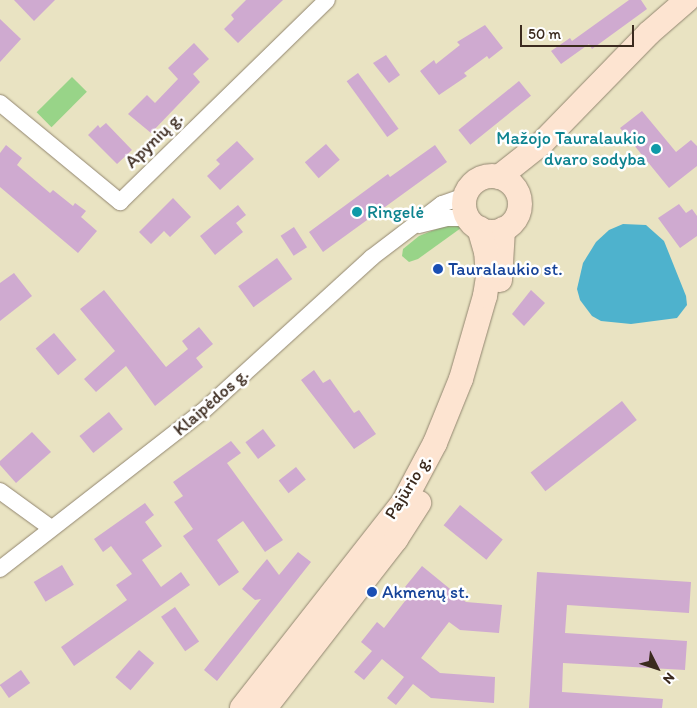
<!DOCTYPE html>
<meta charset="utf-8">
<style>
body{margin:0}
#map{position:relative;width:697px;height:708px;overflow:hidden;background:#e9e3c2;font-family:Itim,sans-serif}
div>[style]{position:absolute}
.green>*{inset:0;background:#98d488;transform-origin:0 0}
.water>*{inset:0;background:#4eb2cd}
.building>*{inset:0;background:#cfaad0;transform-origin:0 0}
.roads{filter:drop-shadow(0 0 1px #928670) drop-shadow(0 0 1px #928670)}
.minor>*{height:16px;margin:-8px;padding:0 8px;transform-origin:8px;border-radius:8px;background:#fff}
.secondary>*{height:24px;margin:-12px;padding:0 12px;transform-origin:12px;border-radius:12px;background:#fde4d1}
.secondary>.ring{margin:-12px;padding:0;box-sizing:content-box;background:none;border:24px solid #fde4d1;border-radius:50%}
.dots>*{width:14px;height:14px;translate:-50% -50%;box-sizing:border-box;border:2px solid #fff;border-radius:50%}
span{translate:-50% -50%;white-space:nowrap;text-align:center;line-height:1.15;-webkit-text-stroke:5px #fff;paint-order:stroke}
.culture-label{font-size:18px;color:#0d838f}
.right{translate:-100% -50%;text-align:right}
.left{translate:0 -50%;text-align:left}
.street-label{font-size:18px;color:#3b2a1e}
.transit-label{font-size:18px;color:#164399}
.north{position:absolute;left:632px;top:643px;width:50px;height:50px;-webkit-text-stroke:4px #fff;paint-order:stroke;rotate:131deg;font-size:14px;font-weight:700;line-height:20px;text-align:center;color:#3b2a1e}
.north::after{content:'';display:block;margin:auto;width:18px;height:22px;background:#3b2a1e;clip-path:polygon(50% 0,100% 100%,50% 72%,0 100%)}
.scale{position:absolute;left:520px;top:25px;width:114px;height:22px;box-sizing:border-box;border:2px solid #3b2a1e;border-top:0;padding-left:6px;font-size:15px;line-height:18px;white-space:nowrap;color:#3b2a1e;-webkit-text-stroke:4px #fff;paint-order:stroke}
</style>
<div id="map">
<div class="green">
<i style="left:72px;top:77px;width:21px;height:50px;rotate:45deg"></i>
<i style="clip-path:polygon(457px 224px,461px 228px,418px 259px,409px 262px,402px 256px,403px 249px,419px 236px,444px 226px)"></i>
</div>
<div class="water">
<i style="clip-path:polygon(623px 224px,646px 225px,664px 241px,686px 296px,687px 305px,677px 318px,631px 324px,601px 321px,592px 316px,580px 300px,577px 289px,583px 263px,596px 242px,609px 230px)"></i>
</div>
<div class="building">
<i style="clip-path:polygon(14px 0,55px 0,34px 21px)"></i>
<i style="clip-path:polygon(246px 0,283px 0,238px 43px,224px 29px,234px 19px,231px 15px)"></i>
<i style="clip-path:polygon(629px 0,641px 0,647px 9px,592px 49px,589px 44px,561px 64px,551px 51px,570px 38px,572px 41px)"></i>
<i style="clip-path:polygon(0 19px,21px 39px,0 62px)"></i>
<i style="clip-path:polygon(485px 25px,503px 48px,489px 59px,487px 56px,464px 73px,467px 76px,439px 95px,420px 71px,434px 60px,436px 64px,460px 45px,457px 42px)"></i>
<i style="clip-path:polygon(194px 43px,209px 59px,193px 74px,200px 82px,151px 133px,128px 114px,147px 95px,155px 103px,178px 79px,168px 68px)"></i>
<i style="clip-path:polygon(386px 55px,400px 75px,389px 83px,373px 63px)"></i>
<i style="left:358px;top:73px;width:69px;height:14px;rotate:54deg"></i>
<i style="left:519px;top:81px;width:19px;height:78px;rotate:51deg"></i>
<i style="clip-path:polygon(642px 111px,676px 152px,691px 140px,697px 146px,697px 166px,669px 188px,620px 128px)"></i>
<i style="clip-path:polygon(106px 123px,132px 150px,117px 164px,88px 135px,98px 125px,100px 128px)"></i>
<i style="clip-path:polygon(237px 141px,254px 159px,220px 190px,207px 176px,220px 164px,216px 160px)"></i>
<i style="left:326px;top:144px;width:21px;height:28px;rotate:49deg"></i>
<i style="clip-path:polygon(6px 145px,22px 158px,17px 165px,50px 193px,53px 190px,73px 206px,75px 203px,86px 211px,81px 217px,97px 231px,78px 253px,0 187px,0 153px)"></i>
<i style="clip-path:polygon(435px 145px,447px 162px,323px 252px,309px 232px,388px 174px,390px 177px)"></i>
<i style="clip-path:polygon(173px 198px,191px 217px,170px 237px,164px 231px,151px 244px,139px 232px)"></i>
<i style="clip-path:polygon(679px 204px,686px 213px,692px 209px,697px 216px,697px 236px,680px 248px,658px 218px)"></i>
<i style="clip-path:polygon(238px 205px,246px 215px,236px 223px,243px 232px,215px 255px,200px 236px)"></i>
<i style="left:294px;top:227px;width:24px;height:16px;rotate:57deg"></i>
<i style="left:277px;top:258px;width:26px;height:48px;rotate:54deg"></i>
<i style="clip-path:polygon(14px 273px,32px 296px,0 321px,0 283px)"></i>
<i style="clip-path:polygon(104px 290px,166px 367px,188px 349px,182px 341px,199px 327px,213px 344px,196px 358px,203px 367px,155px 406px,126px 366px,96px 392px,84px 379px,115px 351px,80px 309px)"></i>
<i style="clip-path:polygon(531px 290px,545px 303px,524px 326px,512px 314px)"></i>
<i style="left:54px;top:333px;width:35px;height:24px;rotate:50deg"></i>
<i style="clip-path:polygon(314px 370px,323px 383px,330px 379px,354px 413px,359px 410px,376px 434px,354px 449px,301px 380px)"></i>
<i style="left:622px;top:401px;width:24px;height:116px;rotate:52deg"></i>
<i style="left:109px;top:412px;width:22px;height:38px;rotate:51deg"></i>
<i style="left:263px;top:429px;width:21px;height:22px;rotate:53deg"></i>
<i style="clip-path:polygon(32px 432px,51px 452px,16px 483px,0 465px,0 461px)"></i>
<i style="clip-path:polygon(231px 441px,241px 453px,227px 463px,283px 540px,265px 552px,243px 521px,217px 540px,239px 572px,219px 586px,183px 536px,193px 529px,174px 502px,183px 496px,173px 482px)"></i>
<i style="left:296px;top:467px;width:16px;height:22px;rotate:52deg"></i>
<i style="clip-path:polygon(145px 503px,154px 515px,145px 522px,162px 546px,142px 560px,161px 587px,181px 572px,190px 585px,74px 666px,61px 647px,127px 600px,116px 585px,132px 574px,111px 546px,103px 552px,94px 539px)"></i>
<i style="left:460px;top:505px;width:55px;height:26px;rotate:39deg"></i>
<i style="clip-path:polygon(298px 552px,311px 562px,217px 681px,204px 670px,261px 599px,255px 600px,242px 589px,267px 559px,279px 575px)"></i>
<i style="left:62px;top:565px;width:23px;height:33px;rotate:59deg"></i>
<i style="clip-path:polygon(422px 566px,466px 602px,502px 605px,499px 633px,460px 630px,449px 622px,421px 658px,440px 673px,495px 677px,494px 703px,431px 698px,413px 684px,396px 705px,387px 698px,404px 677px,382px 659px,364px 680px,354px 672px,372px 651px,361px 642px,377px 622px,384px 628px,412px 592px,405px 587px)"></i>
<i style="clip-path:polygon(537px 572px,691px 582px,689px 613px,567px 605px,565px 633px,687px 641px,685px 670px,563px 663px,562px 692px,663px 699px,662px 708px,529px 708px)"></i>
<i style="left:175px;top:607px;width:42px;height:17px;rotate:55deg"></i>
<i style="left:139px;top:650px;width:20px;height:36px;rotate:41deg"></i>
<i style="left:21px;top:670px;width:16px;height:26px;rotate:55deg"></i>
</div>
<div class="roads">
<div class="minor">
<i style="left:0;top:103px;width:156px;rotate:39.5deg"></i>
<i style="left:120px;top:202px;width:289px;rotate:-44.3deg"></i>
<i style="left:419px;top:225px;width:29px;rotate:-14deg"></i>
<i style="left:447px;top:218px;width:21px"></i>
<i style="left:0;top:491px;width:63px;rotate:36deg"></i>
<i style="left:0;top:569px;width:256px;rotate:-37.9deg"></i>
<i style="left:202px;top:412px;width:229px;rotate:-42.3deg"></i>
<i style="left:371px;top:258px;width:89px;rotate:-37.3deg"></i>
<i style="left:442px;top:204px;width:24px;rotate:-19deg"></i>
</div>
<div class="secondary">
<i class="ring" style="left:464px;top:176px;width:32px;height:32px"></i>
<i style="left:499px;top:177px;width:55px;rotate:-38.3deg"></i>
<i style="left:542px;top:143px;width:153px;rotate:-45.8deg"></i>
<i style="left:649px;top:33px;width:50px;rotate:-41deg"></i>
<i style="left:500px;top:280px;width:51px;rotate:-86.6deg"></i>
<i style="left:242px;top:708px;width:261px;rotate:-51.9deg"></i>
<i style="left:403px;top:503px;width:68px;rotate:-61.9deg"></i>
<i style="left:435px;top:443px;width:69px;rotate:-67.9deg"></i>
<i style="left:461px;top:379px;width:86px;rotate:-73.9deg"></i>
<i style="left:485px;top:296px;width:18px;rotate:-81deg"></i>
<i style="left:488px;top:278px;width:26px;rotate:-94deg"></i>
<i style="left:486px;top:252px;width:25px;rotate:-106deg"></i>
<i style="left:265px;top:708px;width:214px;rotate:-52.2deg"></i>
<i style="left:396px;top:539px;width:43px;rotate:-57.4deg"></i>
</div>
</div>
<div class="dots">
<i style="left:656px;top:149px;background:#0f9aa8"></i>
<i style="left:357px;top:212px;background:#0f9aa8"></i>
<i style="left:438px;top:269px;background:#1a4fb4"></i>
<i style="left:372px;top:592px;background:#1a4fb4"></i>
</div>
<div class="culture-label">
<span class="right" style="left:646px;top:149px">Mažojo Tauralaukio<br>dvaro sodyba</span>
<span class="left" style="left:367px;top:212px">Ringelė</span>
</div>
<div class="street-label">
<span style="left:154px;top:140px;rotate:-44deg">Apynių g.</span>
<span style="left:211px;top:402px;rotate:-41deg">Klaipėdos g.</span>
<span style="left:408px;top:487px;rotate:-58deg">Pajūrio g.</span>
</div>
<div class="transit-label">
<span class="left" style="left:448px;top:269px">Tauralaukio st.</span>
<span class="left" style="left:382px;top:592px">Akmenų st.</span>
</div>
<div class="north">N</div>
<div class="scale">50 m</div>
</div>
